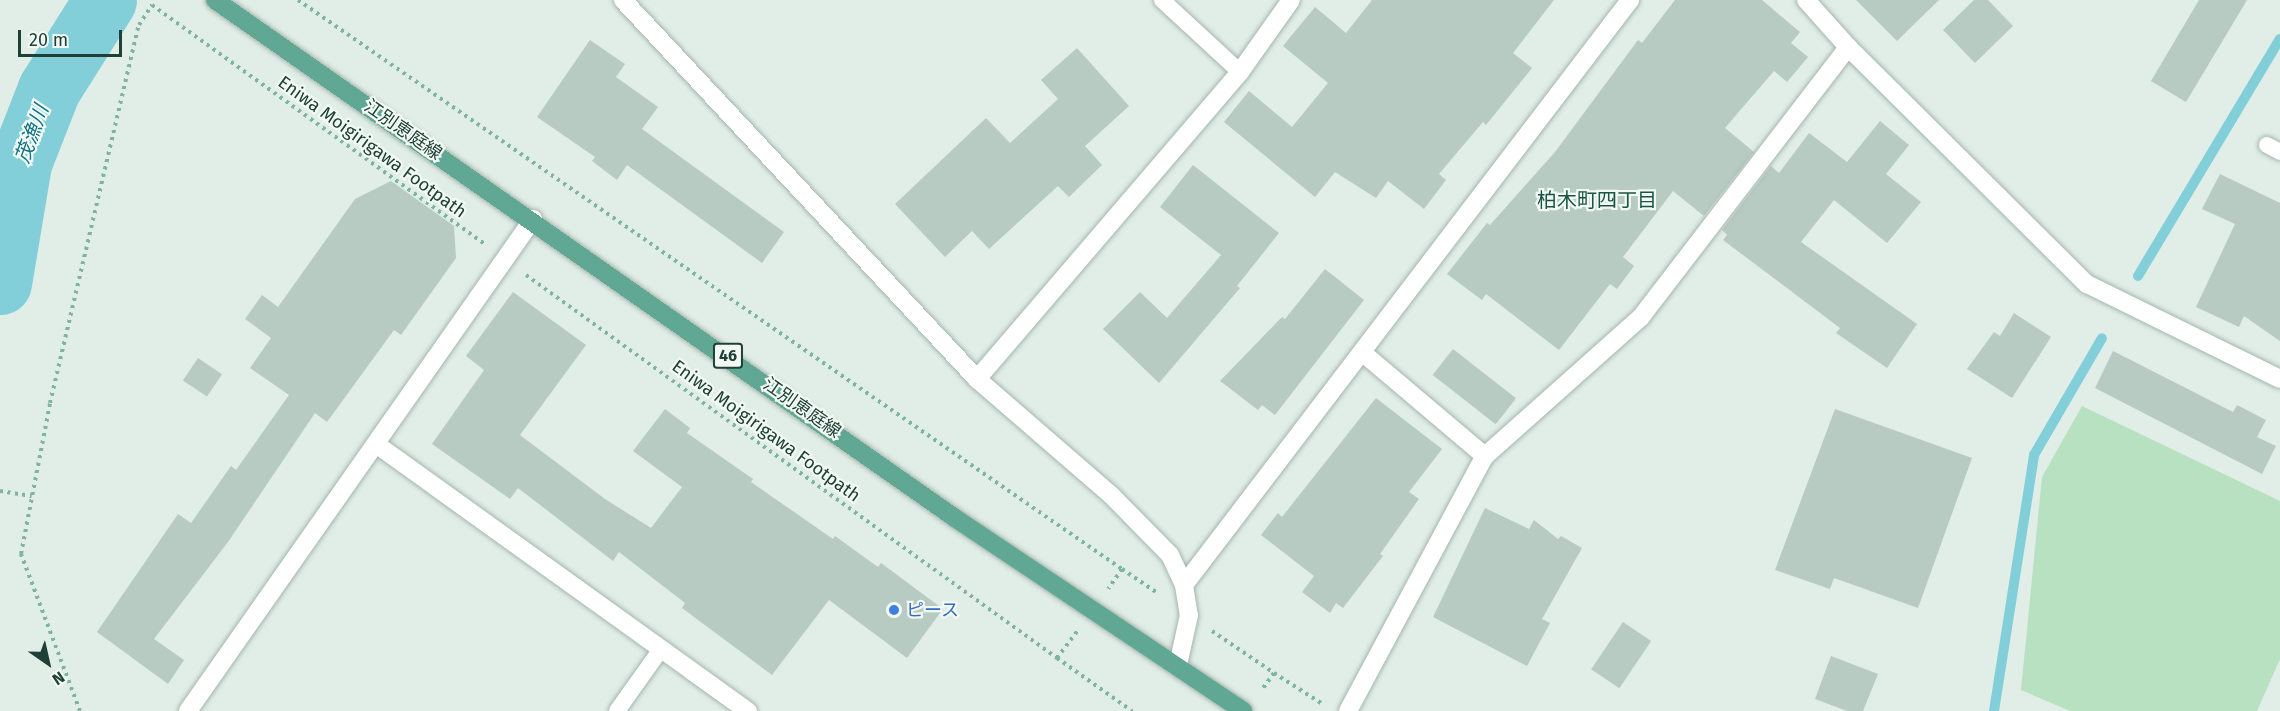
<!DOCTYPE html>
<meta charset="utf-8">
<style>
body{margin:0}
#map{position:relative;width:2280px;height:711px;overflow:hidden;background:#e1ede7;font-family:"Fira Sans","Noto Sans JP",sans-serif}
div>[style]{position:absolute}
.green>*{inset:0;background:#b7e1c1}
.stream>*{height:10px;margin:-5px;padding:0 5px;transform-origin:5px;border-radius:5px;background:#82cfd9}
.river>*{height:63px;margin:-31.5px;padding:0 31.5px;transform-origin:31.5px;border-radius:31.5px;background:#82cfd9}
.building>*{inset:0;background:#b8cbc3;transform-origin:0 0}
.path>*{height:4px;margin-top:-2px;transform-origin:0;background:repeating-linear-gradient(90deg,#7db5a1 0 3px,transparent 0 7.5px)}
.roads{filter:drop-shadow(0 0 2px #a3b6ae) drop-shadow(0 0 2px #a3b6ae)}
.lane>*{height:16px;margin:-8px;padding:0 8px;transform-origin:8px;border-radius:8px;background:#fff}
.street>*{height:18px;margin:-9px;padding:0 9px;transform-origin:9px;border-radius:9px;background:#fff}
.secondary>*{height:18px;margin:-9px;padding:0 9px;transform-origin:9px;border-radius:9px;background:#fff}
.primary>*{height:18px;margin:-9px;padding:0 9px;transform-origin:9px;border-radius:9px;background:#60a893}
.dots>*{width:16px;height:16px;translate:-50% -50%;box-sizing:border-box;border:3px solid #f2f9f5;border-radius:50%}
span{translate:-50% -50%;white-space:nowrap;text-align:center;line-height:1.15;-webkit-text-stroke:4.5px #f2f9f5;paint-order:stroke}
.shield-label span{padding:2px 4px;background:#f2f9f5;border:2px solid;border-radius:4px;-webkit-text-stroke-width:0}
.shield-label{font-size:16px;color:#1f4036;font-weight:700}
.street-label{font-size:18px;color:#1f4036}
.shop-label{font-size:18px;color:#366cbe}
.left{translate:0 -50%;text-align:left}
.water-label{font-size:20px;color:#117483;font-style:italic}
.neighbourhood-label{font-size:20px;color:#185544}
.north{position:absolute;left:18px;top:633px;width:60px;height:60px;-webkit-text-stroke:4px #f2f9f5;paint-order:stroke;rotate:146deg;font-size:16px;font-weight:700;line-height:24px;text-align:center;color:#1f4036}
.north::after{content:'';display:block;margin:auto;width:21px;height:27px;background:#1f4036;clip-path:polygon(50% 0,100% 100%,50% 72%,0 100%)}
.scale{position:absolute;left:18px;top:30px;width:104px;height:27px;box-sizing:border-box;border:3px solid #1f4036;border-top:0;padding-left:8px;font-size:18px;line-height:21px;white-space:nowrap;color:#1f4036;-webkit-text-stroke:4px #f2f9f5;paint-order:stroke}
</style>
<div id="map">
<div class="green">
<i style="clip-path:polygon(2082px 406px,2280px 501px,2280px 659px,2257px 711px,2070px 711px,2021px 690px,2042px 477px)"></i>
</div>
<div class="stream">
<i style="left:2138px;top:276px;width:276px;rotate:-59.1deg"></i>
<i style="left:1994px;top:711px;width:259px;rotate:-81.1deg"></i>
<i style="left:2034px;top:455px;width:135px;rotate:-59.8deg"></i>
</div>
<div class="river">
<i style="left:0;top:283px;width:122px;rotate:-80.5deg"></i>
<i style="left:20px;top:163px;width:79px;rotate:-68.6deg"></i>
<i style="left:49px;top:89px;width:105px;rotate:-57.8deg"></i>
</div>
<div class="building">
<i style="clip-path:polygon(1372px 0,1554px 0,1513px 53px,1532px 68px,1486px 125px,1483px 122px,1439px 174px,1446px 180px,1424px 209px,1388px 181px,1376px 198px,1335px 172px,1315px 197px,1224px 122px,1249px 91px,1292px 127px,1328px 83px,1283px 46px,1315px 7px,1346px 33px)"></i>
<i style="clip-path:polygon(1675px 0,1762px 0,1800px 32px,1791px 43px,1808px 57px,1787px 82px,1774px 71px,1725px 128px,1754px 152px,1704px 216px,1673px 191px,1623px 257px,1634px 266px,1617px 289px,1610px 284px,1559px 350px,1486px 294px,1482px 300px,1447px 274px,1487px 223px,1490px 225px,1555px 152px,1638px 40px,1642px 43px)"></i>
<i style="clip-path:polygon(1856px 0,1939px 0,1897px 41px)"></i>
<i style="clip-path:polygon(1974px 0,1988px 0,2013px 26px,1975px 63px,1943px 30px)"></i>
<i style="clip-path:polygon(2199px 0,2247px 0,2186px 102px,2151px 81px)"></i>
<i style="clip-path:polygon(590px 40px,625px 64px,616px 77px,658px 107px,642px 129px,784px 232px,762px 263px,627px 165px,617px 180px,592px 161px,595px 157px,537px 117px)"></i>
<i style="clip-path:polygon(1077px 48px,1129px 106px,1085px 146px,1102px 165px,1069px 197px,1058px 186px,989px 249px,972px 231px,945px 257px,895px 204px,986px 118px,1010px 143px,1058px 99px,1041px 80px)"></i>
<i style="clip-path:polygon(1880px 121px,1909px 145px,1886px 174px,1921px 202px,1887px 243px,1834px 200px,1801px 242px,1917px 324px,1887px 368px,1836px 333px,1840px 328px,1723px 240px,1727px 235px,1722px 230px,1771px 166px,1779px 173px,1809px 133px,1847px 162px)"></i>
<i style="clip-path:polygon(1193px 165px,1279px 233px,1237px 286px,1240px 288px,1159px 383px,1103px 329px,1140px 292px,1167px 318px,1221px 255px,1160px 207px)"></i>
<i style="clip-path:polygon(2220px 174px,2280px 203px,2280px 341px,2244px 316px,2239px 327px,2196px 307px,2235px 224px,2202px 209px)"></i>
<i style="clip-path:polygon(391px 181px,454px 226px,456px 258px,401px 335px,394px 330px,327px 422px,315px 413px,228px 542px,154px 639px,184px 660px,168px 684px,97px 632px,178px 514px,191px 523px,231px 466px,236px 470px,289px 395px,250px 368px,271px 338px,245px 319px,262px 295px,278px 307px,355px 199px)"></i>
<i style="clip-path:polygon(1325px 269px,1364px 300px,1275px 415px,1262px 405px,1258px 410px,1220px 381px,1282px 317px,1285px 319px)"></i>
<i style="clip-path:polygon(513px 292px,586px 345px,520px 435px,605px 499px,651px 528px,682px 487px,633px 451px,665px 409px,690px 428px,687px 433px,753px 479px,751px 482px,833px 539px,835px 536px,878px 567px,881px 563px,943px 609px,907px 658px,829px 600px,772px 675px,682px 608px,685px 603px,619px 552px,613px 561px,518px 488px,510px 499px,432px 444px,484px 370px,466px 356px)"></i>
<i style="clip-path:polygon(2014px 313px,2051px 337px,2012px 398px,1967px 369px,1994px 332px,2000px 336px)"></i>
<i style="left:1453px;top:349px;width:80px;height:33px;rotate:38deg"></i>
<i style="clip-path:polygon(2113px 351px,2233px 412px,2237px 405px,2266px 420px,2257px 437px,2276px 446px,2262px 474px,2095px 388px)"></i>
<i style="left:198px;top:358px;width:29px;height:27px;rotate:34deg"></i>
<i style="clip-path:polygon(1376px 398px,1442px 449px,1409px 492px,1419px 499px,1380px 554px,1383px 556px,1343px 608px,1336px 603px,1330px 613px,1302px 592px,1314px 576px,1261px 535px,1278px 513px,1282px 517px)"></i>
<i style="clip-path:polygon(1835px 409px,1972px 458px,1918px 608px,1834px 578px,1830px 589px,1775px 570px)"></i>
<i style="clip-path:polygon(1485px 508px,1529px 529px,1534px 520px,1558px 539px,1561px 536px,1582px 548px,1542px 619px,1550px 623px,1527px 666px,1433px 617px)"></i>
<i style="left:1623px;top:622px;width:34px;height:57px;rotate:34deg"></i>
<i style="clip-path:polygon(1831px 656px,1878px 674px,1863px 711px,1847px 711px,1815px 699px)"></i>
</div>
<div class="path">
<i style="left:298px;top:0;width:1001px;rotate:34.63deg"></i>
<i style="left:1122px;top:569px;width:24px;rotate:125deg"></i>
<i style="left:526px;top:275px;width:655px;rotate:35.8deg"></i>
<i style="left:1057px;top:658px;width:34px;rotate:-53deg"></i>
<i style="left:0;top:491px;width:32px;rotate:9deg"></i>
<i style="left:1122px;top:569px;width:41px;rotate:34.1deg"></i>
<i style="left:1212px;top:631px;width:75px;rotate:34.1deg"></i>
<i style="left:1274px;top:673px;width:22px;rotate:126deg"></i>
<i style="left:1057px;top:658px;width:92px;rotate:35.2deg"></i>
<i style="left:1274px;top:673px;width:59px;rotate:32.6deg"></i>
<i style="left:80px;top:711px;width:168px;rotate:-110.6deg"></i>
<i style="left:21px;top:554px;width:154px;rotate:-79.1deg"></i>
<i style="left:50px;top:403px;width:388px;rotate:-76.8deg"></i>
<i style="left:139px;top:25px;width:24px;rotate:-57deg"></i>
<i style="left:152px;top:5px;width:409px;rotate:35.7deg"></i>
</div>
<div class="roads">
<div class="lane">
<i style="left:1162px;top:0;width:106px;rotate:42.7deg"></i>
<i style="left:2267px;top:145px;width:15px;rotate:28deg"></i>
<i style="left:617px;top:711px;width:76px;rotate:-54.6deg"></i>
</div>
<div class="street">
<i style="left:1806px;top:0;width:63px;rotate:48.2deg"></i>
<i style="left:1848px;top:47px;width:337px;rotate:44.8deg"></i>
<i style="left:2087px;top:284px;width:215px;rotate:26.2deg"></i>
<i style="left:1363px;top:353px;width:160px;rotate:40.2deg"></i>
<i style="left:1485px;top:456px;width:209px;rotate:-41.7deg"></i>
<i style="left:1641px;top:317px;width:340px;rotate:-52.5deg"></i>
<i style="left:977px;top:379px;width:404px;rotate:-49.4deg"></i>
<i style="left:1240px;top:72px;width:88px;rotate:-54.7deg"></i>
<i style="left:376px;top:444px;width:458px;rotate:35.7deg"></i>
<i style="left:1184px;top:585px;width:736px;rotate:-52.68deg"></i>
<i style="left:188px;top:711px;width:601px;rotate:-54.96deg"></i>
<i style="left:1348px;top:711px;width:289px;rotate:-61.8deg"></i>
</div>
<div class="secondary">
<i style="left:623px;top:0;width:519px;rotate:46.95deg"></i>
<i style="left:977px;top:379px;width:177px;rotate:40.9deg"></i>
<i style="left:1111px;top:495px;width:84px;rotate:45.5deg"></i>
<i style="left:1170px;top:555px;width:33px;rotate:65deg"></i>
<i style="left:1184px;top:585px;width:30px;rotate:81deg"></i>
<i style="left:1189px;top:615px;width:51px;rotate:102.4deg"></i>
</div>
<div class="primary">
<i style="left:215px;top:0;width:903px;rotate:34.99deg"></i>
<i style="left:955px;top:518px;width:347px;rotate:33.8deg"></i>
</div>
</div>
<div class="dots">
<i style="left:894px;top:610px;background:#3f7fe0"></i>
</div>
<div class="shield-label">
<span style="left:728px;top:356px">46</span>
</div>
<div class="street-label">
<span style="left:403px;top:130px;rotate:35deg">江別恵庭線</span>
<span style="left:372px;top:147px;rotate:36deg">Eniwa Moigirigawa Footpath</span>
<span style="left:802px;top:408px;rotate:35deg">江別恵庭線</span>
<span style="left:766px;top:431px;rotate:36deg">Eniwa Moigirigawa Footpath</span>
</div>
<div class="shop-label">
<span class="left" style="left:906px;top:610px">ピース</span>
</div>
<div class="water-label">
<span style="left:32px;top:134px;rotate:-70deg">茂漁川</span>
</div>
<div class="neighbourhood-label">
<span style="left:1597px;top:200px">柏木町四丁目</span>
</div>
<div class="north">N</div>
<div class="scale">20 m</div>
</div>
